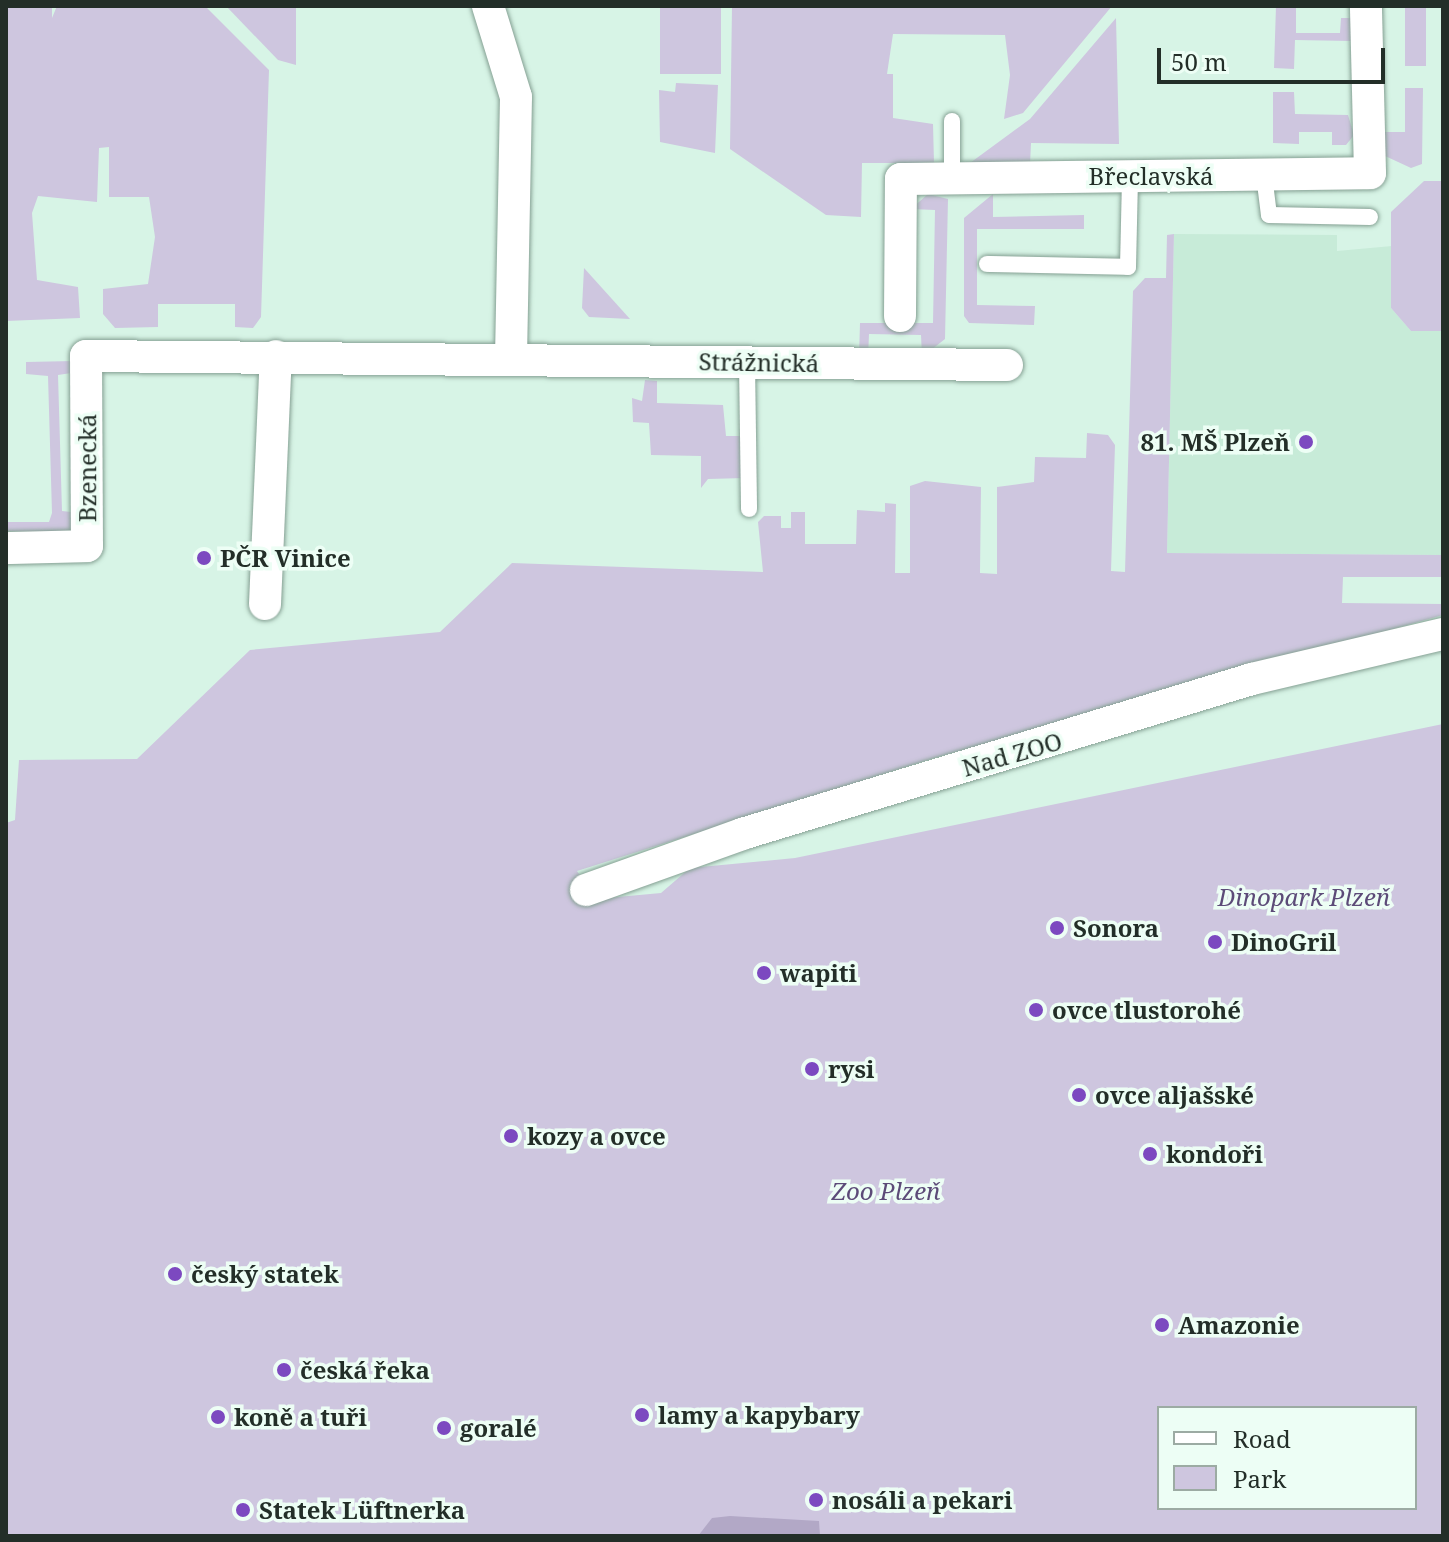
<!DOCTYPE html>
<meta charset="utf-8">
<style>
body{margin:0}
#map{position:relative;width:1449px;height:1542px;overflow:hidden;background:#d7f4e6;font-family:"Noto Serif",serif}
div>[style]{position:absolute}
.built>*{inset:0;background:#c7ebd8}
.green>*{inset:0;background:#cec6df;transform-origin:0 0}
.water>*{inset:0;background:#b2a8c6}
.roads{filter:drop-shadow(0 0 2px #85a093) drop-shadow(0 0 2px #85a093)}
.service>*{height:16px;margin:-8px;padding:0 8px;transform-origin:8px;border-radius:8px;background:#fff}
.minor>*{height:32px;margin:-16px;padding:0 16px;transform-origin:16px;border-radius:16px;background:#fff}
.dots>*{width:22px;height:22px;translate:-50% -50%;box-sizing:border-box;border:4px solid #edfef5;border-radius:50%}
span{translate:-50% -50%;white-space:nowrap;text-align:center;line-height:1.15;-webkit-text-stroke:7px #edfef5;paint-order:stroke}
.street-label{font-size:24px;color:#232e28}
.poi-label{font-size:24px;color:#232e28;font-weight:700}
.right{translate:-100% -50%;text-align:right}
.left{translate:0 -50%;text-align:left}
.park-label{font-size:24px;color:#5c4b78;font-style:italic}
.frame{position:absolute;inset:0;border:8px solid #232e28;pointer-events:none}
.legend{position:absolute;left:1157px;top:1406px;width:260px;height:104px;box-sizing:border-box;background:#edfef5;border:2px solid #9caba3;margin:0;padding:10px 14px;list-style:none;font-size:24px;color:#232e28}
.legend li{display:flex;align-items:center;gap:16px;height:40px}
.legend b{width:40px;border:2px solid #9caba3}
.scale{position:absolute;left:1157px;top:48px;width:228px;height:36px;box-sizing:border-box;border:4px solid #232e28;border-top:0;padding-left:10px;font-size:24px;line-height:28px;white-space:nowrap;color:#232e28;-webkit-text-stroke:6px #edfef5;paint-order:stroke}
</style>
<div id="map">
<div class="built">
<i style="clip-path:polygon(1174px 234px,1337px 235px,1337px 251px,1392px 246px,1391px 308px,1411px 331px,1443px 331px,1443px 555px,1167px 553px)"></i>
</div>
<div class="green">
<i style="clip-path:polygon(6px 6px,52px 6px,52px 18px,57px 6px,205px 6px,269px 70px,261px 317px,253px 328px,235px 327px,235px 304px,158px 304px,158px 327px,115px 328px,103px 314px,103px 289px,148px 284px,155px 237px,149px 197px,109px 197px,109px 147px,99px 148px,97px 202px,38px 196px,32px 213px,37px 280px,78px 287px,80px 318px,6px 321px)"></i>
<i style="clip-path:polygon(226px 6px,296px 6px,296px 65px,278px 60px)"></i>
<i style="left:660px;top:6px;width:61px;height:68px"></i>
<i style="clip-path:polygon(732px 6px,1112px 6px,1023px 113px,1004px 119px,1010px 75px,1005px 35px,893px 34px,887px 74px,893px 74px,893px 118px,933px 124px,934px 163px,862px 163px,861px 217px,826px 215px,730px 149px)"></i>
<i style="clip-path:polygon(1276px 6px,1296px 6px,1296px 33px,1340px 33px,1341px 18px,1351px 18px,1351px 41px,1295px 40px,1294px 69px,1274px 68px)"></i>
<i style="left:1405px;top:6px;width:21px;height:60px"></i>
<i style="clip-path:polygon(1116px 18px,1119px 144px,1031px 143px,1030px 165px,970px 163px,1030px 119px)"></i>
<i style="clip-path:polygon(676px 83px,718px 85px,715px 153px,660px 142px,659px 90px,675px 92px)"></i>
<i style="clip-path:polygon(1405px 88px,1423px 88px,1422px 164px,1411px 168px,1383px 155px,1383px 132px,1405px 132px)"></i>
<i style="clip-path:polygon(1273px 92px,1294px 92px,1295px 114px,1348px 115px,1354px 135px,1346px 145px,1332px 145px,1332px 132px,1299px 132px,1299px 144px,1273px 143px)"></i>
<i style="clip-path:polygon(1424px 181px,1443px 181px,1443px 331px,1411px 331px,1391px 308px,1391px 212px)"></i>
<i style="clip-path:polygon(928px 194px,948px 199px,945px 339px,922px 357px,921px 335px,869px 334px,868px 358px,859px 357px,860px 323px,933px 323px,935px 210px,911px 209px)"></i>
<i style="clip-path:polygon(993px 194px,993px 217px,1084px 215px,1084px 229px,977px 229px,977px 305px,1035px 306px,1034px 325px,969px 323px,964px 316px,964px 218px)"></i>
<i style="clip-path:polygon(evenodd,1174px 234px,1167px 553px,1443px 555px,1443px 577px,1343px 577px,1342px 603px,1443px 604px,1443px 615px,934px 758px,577px 871px,596px 899px,661px 893px,690px 868px,795px 858px,1443px 724px,1443px 1536px,6px 1536px,6px 823px,15px 820px,19px 760px,137px 759px,250px 650px,440px 632px,512px 563px,763px 572px,758px 522px,764px 516px,781px 516px,781px 528px,791px 528px,791px 512px,805px 512px,805px 544px,856px 544px,857px 510px,885px 512px,885px 503px,896px 504px,895px 573px,910px 573px,910px 486px,925px 481px,981px 487px,980px 573px,997px 574px,997px 487px,1034px 482px,1035px 457px,1086px 458px,1087px 433px,1108px 435px,1115px 445px,1111px 571px,1125px 572px,1133px 291px,1145px 278px,1166px 278px,1167px 235px,1174px 234px,1159px 1408px,1415px 1408px,1415px 1508px,1159px 1508px,1159px 1408px)"></i>
<i style="clip-path:polygon(584px 268px,630px 319px,589px 317px,582px 308px)"></i>
<i style="clip-path:polygon(74px 361px,78px 372px,58px 375px,62px 511px,80px 513px,70px 534px,6px 531px,6px 522px,49px 522px,52px 513px,48px 376px,26px 374px,26px 362px)"></i>
<i style="clip-path:polygon(645px 380px,657px 381px,657px 403px,723px 405px,726px 436px,742px 436px,745px 478px,708px 479px,701px 488px,701px 456px,651px 455px,649px 423px,633px 422px,632px 398px,642px 401px)"></i>
</div>
<div class="water">
<i style="clip-path:polygon(730px 1516px,819px 1521px,820px 1536px,698px 1536px,712px 1518px)"></i>
</div>
<div class="roads">
<div class="service">
<i style="left:952px;top:121px;width:57px;rotate:90deg"></i>
<i style="left:1264px;top:175px;width:40px;rotate:82.9deg"></i>
<i style="left:1269px;top:215px;width:101px;rotate:1.1deg"></i>
<i style="left:987px;top:264px;width:141px;rotate:1.2deg"></i>
<i style="left:1128px;top:267px;width:91px;rotate:-88.7deg"></i>
<i style="left:747px;top:363px;width:146px;rotate:89.2deg"></i>
</div>
<div class="minor">
<i style="left:488px;top:6px;width:95px;rotate:72.9deg"></i>
<i style="left:516px;top:97px;width:258px;rotate:91.1deg"></i>
<i style="left:900px;top:316px;width:137px;rotate:-89.6deg"></i>
<i style="left:901px;top:179px;width:469px;rotate:-0.7deg"></i>
<i style="left:1370px;top:173px;width:167px;rotate:-91.4deg"></i>
<i style="left:6px;top:548px;width:81px;rotate:-1.4deg"></i>
<i style="left:87px;top:546px;width:190px;rotate:-90.3deg"></i>
<i style="left:86px;top:356px;width:921px;rotate:0.56deg"></i>
<i style="left:265px;top:604px;width:248px;rotate:-87.5deg"></i>
<i style="left:586px;top:890px;width:166px;rotate:-19.7deg"></i>
<i style="left:742px;top:834px;width:533px;rotate:-16.91deg"></i>
<i style="left:1252px;top:679px;width:196px;rotate:-13.3deg"></i>
</div>
</div>
<div class="dots">
<i style="left:1306px;top:442px;background:#7c49c0"></i>
<i style="left:204px;top:558px;background:#7c49c0"></i>
<i style="left:1057px;top:928px;background:#7c49c0"></i>
<i style="left:1215px;top:942px;background:#7c49c0"></i>
<i style="left:764px;top:973px;background:#7c49c0"></i>
<i style="left:1036px;top:1010px;background:#7c49c0"></i>
<i style="left:812px;top:1069px;background:#7c49c0"></i>
<i style="left:1079px;top:1095px;background:#7c49c0"></i>
<i style="left:511px;top:1136px;background:#7c49c0"></i>
<i style="left:1150px;top:1154px;background:#7c49c0"></i>
<i style="left:175px;top:1274px;background:#7c49c0"></i>
<i style="left:1162px;top:1325px;background:#7c49c0"></i>
<i style="left:284px;top:1370px;background:#7c49c0"></i>
<i style="left:642px;top:1415px;background:#7c49c0"></i>
<i style="left:218px;top:1417px;background:#7c49c0"></i>
<i style="left:444px;top:1428px;background:#7c49c0"></i>
<i style="left:816px;top:1500px;background:#7c49c0"></i>
<i style="left:243px;top:1510px;background:#7c49c0"></i>
</div>
<div class="street-label">
<span style="left:1151px;top:176px">Břeclavská</span>
<span style="left:759px;top:362px;rotate:1deg">Strážnická</span>
<span style="left:87px;top:468px;rotate:-90deg">Bzenecká</span>
<span style="left:1012px;top:754px;rotate:-16deg">Nad ZOO</span>
</div>
<div class="poi-label">
<span class="right" style="left:1290px;top:442px">81. MŠ Plzeň</span>
<span class="left" style="left:220px;top:558px">PČR Vinice</span>
<span class="left" style="left:1073px;top:928px">Sonora</span>
<span class="left" style="left:1231px;top:942px">DinoGril</span>
<span class="left" style="left:780px;top:973px">wapiti</span>
<span class="left" style="left:1052px;top:1010px">ovce tlustorohé</span>
<span class="left" style="left:828px;top:1069px">rysi</span>
<span class="left" style="left:1095px;top:1095px">ovce aljašské</span>
<span class="left" style="left:527px;top:1136px">kozy a ovce</span>
<span class="left" style="left:1166px;top:1154px">kondoři</span>
<span class="left" style="left:191px;top:1274px">český statek</span>
<span class="left" style="left:1178px;top:1325px">Amazonie</span>
<span class="left" style="left:300px;top:1370px">česká řeka</span>
<span class="left" style="left:658px;top:1415px">lamy a kapybary</span>
<span class="left" style="left:234px;top:1417px">koně a tuři</span>
<span class="left" style="left:460px;top:1428px">goralé</span>
<span class="left" style="left:832px;top:1500px">nosáli a pekari</span>
<span class="left" style="left:259px;top:1510px">Statek Lüftnerka</span>
</div>
<div class="park-label">
<span style="left:1304px;top:897px">Dinopark Plzeň</span>
<span style="left:886px;top:1191px">Zoo Plzeň</span>
</div>
<div class="frame"></div>
<ul class="legend">
<li><b style="height:10px;background:#fff"></b>Road</li>
<li><b style="height:22px;background:#cec6df"></b>Park</li>
</ul>
<div class="scale">50 m</div>
</div>
